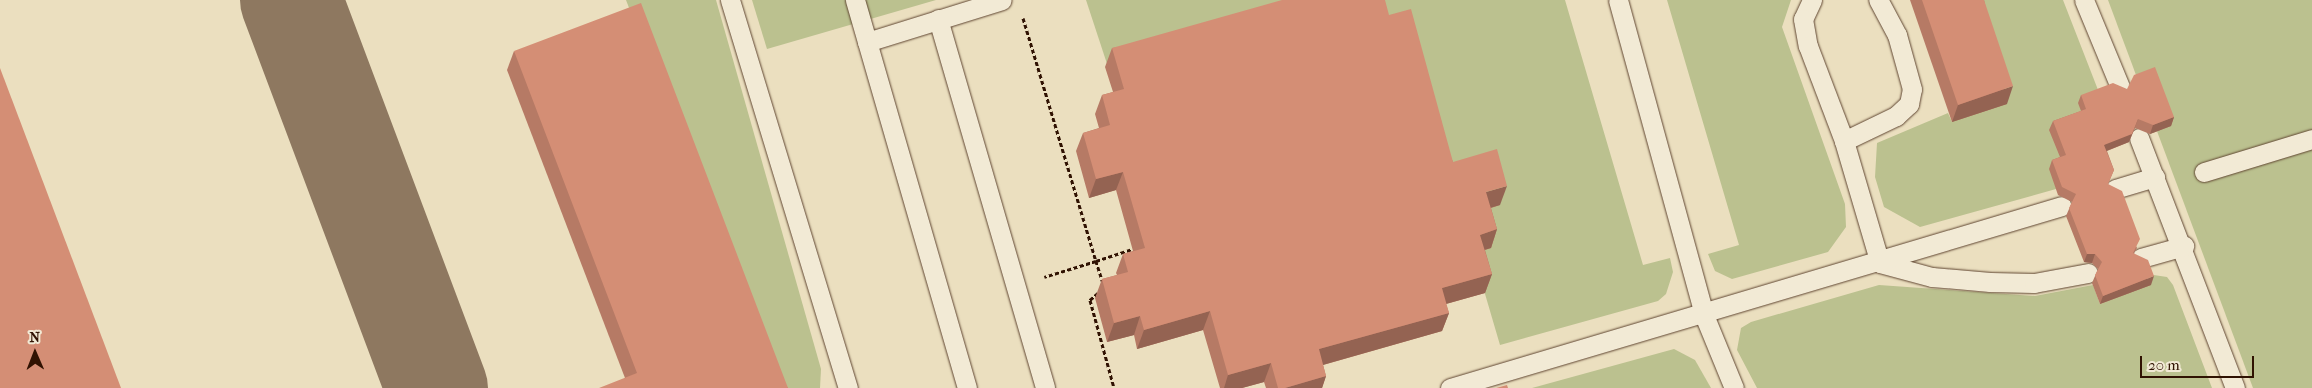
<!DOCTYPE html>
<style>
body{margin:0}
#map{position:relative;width:2312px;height:388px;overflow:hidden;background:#ebdfbf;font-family:"IM FELL French Canon",serif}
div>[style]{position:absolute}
.green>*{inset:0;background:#bbc18f}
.taxiway>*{height:102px;margin:-51px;padding:0 51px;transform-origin:51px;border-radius:51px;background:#8e7860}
.path>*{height:3px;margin-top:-1.5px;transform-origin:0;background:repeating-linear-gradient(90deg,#301202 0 4px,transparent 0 6.5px)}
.roads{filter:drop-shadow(0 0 1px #5f4531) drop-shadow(0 0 1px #5f4531)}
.lane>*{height:19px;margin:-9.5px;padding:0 9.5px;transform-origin:9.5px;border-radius:9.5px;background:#f2ead5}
.wall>*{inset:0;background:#b67a65}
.shaded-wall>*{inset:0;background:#946352}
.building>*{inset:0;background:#d48e75}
span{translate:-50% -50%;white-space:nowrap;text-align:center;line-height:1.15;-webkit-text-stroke:4px #f2ead5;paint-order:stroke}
.north{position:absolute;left:10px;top:328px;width:50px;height:50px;-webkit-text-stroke:4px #f2ead5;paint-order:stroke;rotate:359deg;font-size:14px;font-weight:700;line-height:20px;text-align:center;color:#301202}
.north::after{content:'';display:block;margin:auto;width:18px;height:22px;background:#301202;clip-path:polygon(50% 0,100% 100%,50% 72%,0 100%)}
.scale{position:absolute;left:2140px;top:356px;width:114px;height:22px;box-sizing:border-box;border:2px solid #301202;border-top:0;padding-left:6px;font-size:15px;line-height:18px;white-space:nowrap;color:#301202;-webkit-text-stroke:4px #f2ead5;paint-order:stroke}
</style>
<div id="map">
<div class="green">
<i style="clip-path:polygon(626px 0,716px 0,821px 369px,820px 388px,775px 388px)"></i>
<i style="clip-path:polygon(752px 0,936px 0,767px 49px)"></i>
<i style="clip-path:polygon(1086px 0,1360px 0,1111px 76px)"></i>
<i style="clip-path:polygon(1370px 0,1565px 0,1643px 265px,1670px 258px,1673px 272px,1666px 294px,1658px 301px,1500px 345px,1473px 253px,1319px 221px)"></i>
<i style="clip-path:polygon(1667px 0,1791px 0,1782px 27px,1845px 204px,1846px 227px,1828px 252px,1732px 279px,1715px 271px,1708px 254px,1739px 245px)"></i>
<i style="clip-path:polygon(1972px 0,2063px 0,2100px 95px,2083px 118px,2056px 189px,1920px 227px,1884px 207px,1875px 177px,1877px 143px,1948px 113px,1952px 122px)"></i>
<i style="clip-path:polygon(2108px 0,2312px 0,2312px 388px,2253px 388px)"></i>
<i style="clip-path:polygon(2147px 274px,2167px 277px,2173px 285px,2212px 388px,1757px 388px,1737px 350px,1741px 328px,1751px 322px,1879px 285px,2035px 296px,2093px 285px,2100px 304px,2151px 284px)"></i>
<i style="clip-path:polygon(1674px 349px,1695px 360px,1711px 388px,1532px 388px)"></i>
</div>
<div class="taxiway">
<i style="left:291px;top:0;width:415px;rotate:69.4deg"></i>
</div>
<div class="path">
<i style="left:1023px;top:18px;width:254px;rotate:73.3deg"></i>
<i style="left:1096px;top:261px;width:54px;rotate:162.9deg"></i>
<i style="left:1103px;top:283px;width:23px;rotate:-108deg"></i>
<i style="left:1096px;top:261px;width:41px;rotate:-18.4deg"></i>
<i style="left:1098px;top:293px;width:11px;rotate:139deg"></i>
<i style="left:1090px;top:300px;width:91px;rotate:74.7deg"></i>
</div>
<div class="roads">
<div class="lane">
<i style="left:730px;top:0;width:406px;rotate:73.1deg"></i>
<i style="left:855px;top:0;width:404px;rotate:73.9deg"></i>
<i style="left:1618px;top:0;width:327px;rotate:74.7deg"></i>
<i style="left:1704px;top:315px;width:79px;rotate:67.7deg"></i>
<i style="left:1812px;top:0;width:21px;rotate:115deg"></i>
<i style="left:1803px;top:19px;width:27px;rotate:80deg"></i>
<i style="left:1808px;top:46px;width:102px;rotate:69.2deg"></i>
<i style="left:1844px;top:141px;width:127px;rotate:73.6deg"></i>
<i style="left:2084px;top:0;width:94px;rotate:67.5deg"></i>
<i style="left:938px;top:19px;width:384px;rotate:73.8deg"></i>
<i style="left:867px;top:42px;width:141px;rotate:-17.3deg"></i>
<i style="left:2139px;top:138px;width:268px;rotate:69deg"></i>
<i style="left:1844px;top:141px;width:58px;rotate:-25.7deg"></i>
<i style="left:1896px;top:116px;width:18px;rotate:-43deg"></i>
<i style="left:1909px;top:104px;width:15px;rotate:-79deg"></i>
<i style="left:1912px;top:89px;width:56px;rotate:-105.5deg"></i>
<i style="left:1897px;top:35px;width:40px;rotate:-118deg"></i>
<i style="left:2204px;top:172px;width:113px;rotate:-17deg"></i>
<i style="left:2115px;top:189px;width:42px;rotate:-16.7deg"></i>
<i style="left:2141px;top:258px;width:45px;rotate:-15.6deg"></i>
<i style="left:1880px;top:263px;width:54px;rotate:15.1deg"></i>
<i style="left:1932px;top:277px;width:58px;rotate:4.9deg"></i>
<i style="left:1990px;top:282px;width:44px;rotate:1.3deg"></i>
<i style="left:2034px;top:283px;width:55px;rotate:-10.5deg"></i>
<i style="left:1450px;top:388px;width:638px;rotate:-16.56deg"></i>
</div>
</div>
<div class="wall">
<i style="clip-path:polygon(1910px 0,1984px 0,2007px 104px,1952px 122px)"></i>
<i style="clip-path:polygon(1389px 15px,1453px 162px,1500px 205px,1491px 208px,1497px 229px,1491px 248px,1485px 250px,1492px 274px,1485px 293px,1446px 304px,1449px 313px,1442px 331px,1323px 365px,1326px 376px,1322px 388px,1266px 388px,1264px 382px,1242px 388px,1220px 388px,1203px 330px,1137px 349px,1134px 335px,1107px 342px,1095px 298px,1102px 279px,1117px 275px,1116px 273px,1123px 254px,1133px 251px,1116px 190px,1089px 198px,1076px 151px,1083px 133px,1099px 128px,1095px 114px,1102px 95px,1113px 92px,1105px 67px,1112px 48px)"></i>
<i style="clip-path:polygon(514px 51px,788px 388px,625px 378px,507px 70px)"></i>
<i style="clip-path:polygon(2081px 95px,2174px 117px,2171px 126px,2150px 134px,2135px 128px,2129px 142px,2107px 151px,2114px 170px,2108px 184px,2137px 248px,2134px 253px,2151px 285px,2100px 304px,2092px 283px,2098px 269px,2092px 263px,2084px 262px,2066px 216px,2072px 202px,2058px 195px,2049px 169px,2052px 160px,2060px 157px,2049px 130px,2053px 121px,2081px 111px,2078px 103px)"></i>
</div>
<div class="shaded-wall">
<i style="clip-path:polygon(2013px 86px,2007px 104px,1952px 122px,1958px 105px)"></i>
<i style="clip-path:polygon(2174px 117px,2171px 126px,2150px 134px,2153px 125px)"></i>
<i style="clip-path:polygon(2138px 119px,2129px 142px,2101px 153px,2104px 145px)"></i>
<i style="clip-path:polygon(1123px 172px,1116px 190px,1089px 198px,1096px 179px)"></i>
<i style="clip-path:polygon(1507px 186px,1500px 205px,1479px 211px,1486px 192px)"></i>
<i style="clip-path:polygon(1497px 229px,1491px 248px,1473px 253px,1480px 235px)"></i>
<i style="clip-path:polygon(2087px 254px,2095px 254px,2092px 263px,2084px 262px)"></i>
<i style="clip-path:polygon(1492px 274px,1485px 293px,1435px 307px,1442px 288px)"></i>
<i style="clip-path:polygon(2154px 276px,2151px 285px,2100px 304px,2103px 296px)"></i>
<i style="clip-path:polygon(1210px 311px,1203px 330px,1137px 349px,1144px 330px)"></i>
<i style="clip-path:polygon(1449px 313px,1442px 331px,1312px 368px,1319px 349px)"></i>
<i style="clip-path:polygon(1140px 316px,1134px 335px,1107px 342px,1114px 323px)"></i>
<i style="clip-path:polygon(1271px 363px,1264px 382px,1242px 388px,1224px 388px,1228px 375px)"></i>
<i style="clip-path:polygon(1326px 376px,1322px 388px,1285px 388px)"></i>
</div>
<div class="building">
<i style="clip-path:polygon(1282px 0,1385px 0,1389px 15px,1411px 9px,1453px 162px,1497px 149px,1507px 186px,1486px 192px,1497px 229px,1480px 235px,1492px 274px,1442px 288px,1449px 313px,1319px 349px,1326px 376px,1285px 388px,1278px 388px,1271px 363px,1228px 375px,1210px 311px,1144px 330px,1140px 316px,1114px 323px,1102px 279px,1128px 272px,1123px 254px,1145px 248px,1123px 172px,1096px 179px,1083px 133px,1110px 125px,1102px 95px,1124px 89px,1112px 48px)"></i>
<i style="clip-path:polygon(1922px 0,1984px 0,2013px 86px,1958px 105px)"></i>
<i style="clip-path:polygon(641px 3px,788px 388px,599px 388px,637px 373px,514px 51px)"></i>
<i style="clip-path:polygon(2155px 67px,2174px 117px,2153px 125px,2138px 119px,2132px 134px,2104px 145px,2114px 170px,2108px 184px,2122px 191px,2140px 239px,2133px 253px,2148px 260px,2154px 276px,2103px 296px,2095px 275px,2102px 262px,2095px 254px,2087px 254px,2069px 208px,2076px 194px,2062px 187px,2052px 160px,2066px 155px,2053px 121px,2086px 109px,2081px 95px,2113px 83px,2127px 89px,2134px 75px)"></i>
<i style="clip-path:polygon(0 68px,121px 388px,0 388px)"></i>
<i style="clip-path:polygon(1507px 385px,1508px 388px,1496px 388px)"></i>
</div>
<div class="north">N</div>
<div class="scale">20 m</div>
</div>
